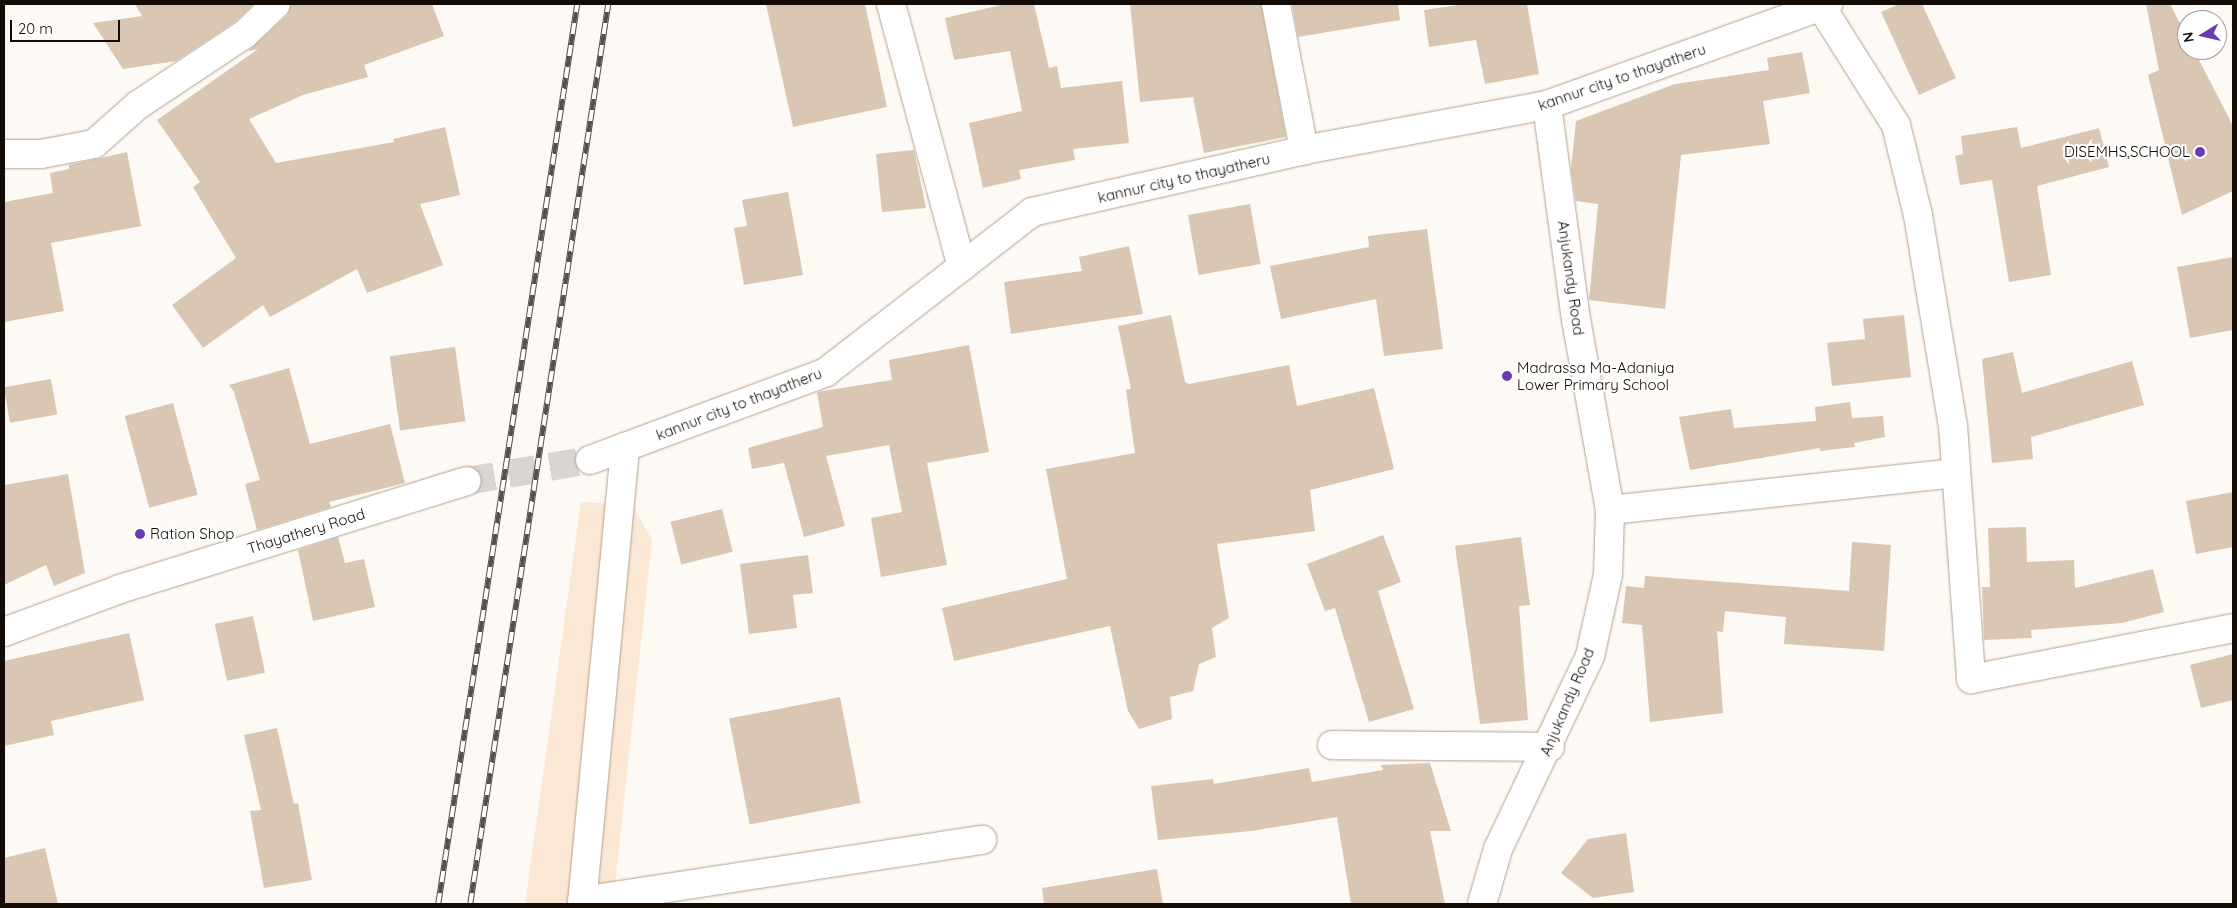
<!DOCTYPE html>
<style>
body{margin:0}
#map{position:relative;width:2237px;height:908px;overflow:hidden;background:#fdf9f5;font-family:Quicksand,sans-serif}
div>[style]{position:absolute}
.green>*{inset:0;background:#fbe8d4}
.building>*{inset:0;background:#d9c7b3;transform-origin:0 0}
.tertiary-tunnel>*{height:28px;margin-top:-14px;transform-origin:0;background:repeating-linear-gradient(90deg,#dad5d1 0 28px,transparent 0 42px)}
.roads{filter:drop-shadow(0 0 1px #b3a18e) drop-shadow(0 0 1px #b3a18e)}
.minor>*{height:28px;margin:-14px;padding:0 14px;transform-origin:14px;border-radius:14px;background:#fff}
.tertiary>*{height:28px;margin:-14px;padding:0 14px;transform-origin:14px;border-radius:14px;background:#fff}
.rail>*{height:5.5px;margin-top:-2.75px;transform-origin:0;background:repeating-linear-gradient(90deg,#fff 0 11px,#56504b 0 22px);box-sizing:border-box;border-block:1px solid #56504b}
.dots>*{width:14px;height:14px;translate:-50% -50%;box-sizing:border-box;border:2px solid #fff;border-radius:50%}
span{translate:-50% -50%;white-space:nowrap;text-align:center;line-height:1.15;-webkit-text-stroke:4.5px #fff;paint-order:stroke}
.street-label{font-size:15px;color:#130c06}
.poi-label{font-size:15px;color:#130c06}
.right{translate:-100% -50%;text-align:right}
.left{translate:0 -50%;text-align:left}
.frame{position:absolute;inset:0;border:5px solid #130c06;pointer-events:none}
.north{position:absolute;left:2177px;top:10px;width:50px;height:50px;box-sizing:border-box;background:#fff;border:1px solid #a19e9b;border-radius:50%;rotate:261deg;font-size:14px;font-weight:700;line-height:20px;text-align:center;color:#130c06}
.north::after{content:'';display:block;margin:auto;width:18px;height:22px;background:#683bb3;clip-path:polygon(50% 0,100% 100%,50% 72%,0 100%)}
.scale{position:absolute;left:10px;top:20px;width:110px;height:22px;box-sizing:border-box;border:2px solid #130c06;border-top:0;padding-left:6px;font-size:15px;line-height:18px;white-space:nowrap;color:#130c06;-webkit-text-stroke:4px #fff;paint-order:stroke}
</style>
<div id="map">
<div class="green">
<i style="clip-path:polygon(581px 502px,632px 505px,652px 540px,613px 904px,525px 904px)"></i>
</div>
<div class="building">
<i style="clip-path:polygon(135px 4px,254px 4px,235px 22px,176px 61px,123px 69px,93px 23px,142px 16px)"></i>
<i style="clip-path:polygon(291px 4px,432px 4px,444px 36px,364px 65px,368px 77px,303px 95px,249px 119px,276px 163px,394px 142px,393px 139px,445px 127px,460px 195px,420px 204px,443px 265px,367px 293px,357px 269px,270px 317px,263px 305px,203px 348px,172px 305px,236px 258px,193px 187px,200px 182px,157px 120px,258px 49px,248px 51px,287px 15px)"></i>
<i style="clip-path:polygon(766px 4px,865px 4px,887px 107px,793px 127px)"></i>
<i style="clip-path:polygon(1005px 4px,1034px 4px,1049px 68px,1057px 66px,1061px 88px,1122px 81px,1129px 143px,1073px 149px,1075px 160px,1019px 170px,1021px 179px,983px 188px,969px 123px,1022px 111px,1010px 51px,954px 60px,945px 18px)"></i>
<i style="clip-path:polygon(1130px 4px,1261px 4px,1286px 137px,1204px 153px,1193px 97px,1140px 102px)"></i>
<i style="clip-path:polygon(1292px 4px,1398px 4px,1400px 20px,1298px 37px)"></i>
<i style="clip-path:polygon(1465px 4px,1527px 4px,1539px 74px,1485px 84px,1476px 40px,1429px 47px,1424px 10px)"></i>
<i style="clip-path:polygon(1899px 4px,1922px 4px,1956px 78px,1919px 95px,1881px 12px)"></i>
<i style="clip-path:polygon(2146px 4px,2170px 4px,2187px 37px,2187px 50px,2194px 50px,2233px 126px,2233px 191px,2182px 215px,2148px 75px,2159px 70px)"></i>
<i style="clip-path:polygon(1802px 52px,1810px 93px,1763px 101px,1770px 144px,1681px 155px,1665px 309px,1589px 300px,1598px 204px,1576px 201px,1571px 169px,1576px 121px,1675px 84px,1769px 70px,1767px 58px)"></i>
<i style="clip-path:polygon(2017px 127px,2021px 148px,2099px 128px,2109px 167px,2037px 186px,2051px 275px,2009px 282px,1992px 180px,1960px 185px,1955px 156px,1963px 154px,1961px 136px)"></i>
<i style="clip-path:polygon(914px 150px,926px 208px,882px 212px,876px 154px)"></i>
<i style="clip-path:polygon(127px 152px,141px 226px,51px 243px,64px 311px,4px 322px,4px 202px,53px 193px,50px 173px,69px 169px,69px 165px)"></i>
<i style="clip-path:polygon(788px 192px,803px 275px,744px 285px,734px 228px,747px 226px,742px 200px)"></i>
<i style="left:1250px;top:204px;width:61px;height:63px;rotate:80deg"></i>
<i style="clip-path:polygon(1427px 229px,1443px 349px,1384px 356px,1376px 299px,1281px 319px,1270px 266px,1369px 247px,1368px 236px)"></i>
<i style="clip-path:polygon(1129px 246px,1143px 314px,1011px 334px,1004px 282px,1082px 271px,1079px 257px)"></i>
<i style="clip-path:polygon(2233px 257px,2233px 330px,2190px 338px,2177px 267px)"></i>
<i style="clip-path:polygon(1171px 315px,1185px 382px,1189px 384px,1289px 365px,1297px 406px,1374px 388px,1394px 469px,1310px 490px,1315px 531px,1217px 544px,1229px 618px,1212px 628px,1216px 657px,1199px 664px,1193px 691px,1170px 697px,1172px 719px,1139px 729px,1128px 711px,1110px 626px,954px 661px,942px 608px,1067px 579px,1046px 469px,1135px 453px,1126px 390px,1131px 389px,1118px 326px)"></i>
<i style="clip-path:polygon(1904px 315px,1911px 377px,1832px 386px,1827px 343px,1865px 339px,1863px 319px)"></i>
<i style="clip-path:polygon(969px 345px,989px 452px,927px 463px,947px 565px,881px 577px,871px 518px,902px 512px,889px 445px,826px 456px,845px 526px,804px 537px,784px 463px,752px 469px,748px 448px,823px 427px,817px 392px,892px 380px,889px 360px)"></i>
<i style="left:455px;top:347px;width:75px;height:66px;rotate:82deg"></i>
<i style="clip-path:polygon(2013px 352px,2022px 393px,2132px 361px,2144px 405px,2031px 437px,2033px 459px,1992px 463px,1982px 359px)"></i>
<i style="clip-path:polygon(289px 368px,310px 444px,390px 424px,405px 483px,329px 502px,331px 507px,257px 530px,245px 484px,260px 480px,234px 392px,229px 385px)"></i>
<i style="left:51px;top:379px;width:36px;height:48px;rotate:80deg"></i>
<i style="clip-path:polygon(1850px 402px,1852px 418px,1883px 416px,1885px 437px,1854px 443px,1855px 447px,1820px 451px,1820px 448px,1690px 470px,1679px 417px,1731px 409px,1734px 428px,1816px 421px,1815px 407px)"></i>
<i style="left:173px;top:403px;width:95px;height:50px;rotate:75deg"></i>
<i style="clip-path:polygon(68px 474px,85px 573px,54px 586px,46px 565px,4px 585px,4px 485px)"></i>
<i style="clip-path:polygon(2233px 492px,2233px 547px,2196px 554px,2186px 501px)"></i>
<i style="left:722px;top:509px;width:44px;height:53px;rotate:76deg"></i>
<i style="clip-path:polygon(2026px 527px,2027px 562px,2074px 560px,2075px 588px,2153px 569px,2164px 612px,2122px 623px,2031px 630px,2032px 638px,1984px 640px,1982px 587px,1990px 587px,1988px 528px)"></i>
<i style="clip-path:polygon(1383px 535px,1401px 582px,1378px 591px,1414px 709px,1369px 722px,1335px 608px,1325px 611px,1307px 564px)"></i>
<i style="clip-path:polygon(338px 537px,345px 563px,364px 559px,375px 607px,313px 621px,298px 550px)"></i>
<i style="clip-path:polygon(1521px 537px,1530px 605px,1519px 606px,1528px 720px,1480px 724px,1455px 546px)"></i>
<i style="clip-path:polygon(1852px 542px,1891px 545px,1884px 651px,1784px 644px,1786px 617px,1725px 611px,1723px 632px,1717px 631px,1723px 713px,1650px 722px,1642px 625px,1622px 623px,1626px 586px,1644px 588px,1645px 576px,1849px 591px)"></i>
<i style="clip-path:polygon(808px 555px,813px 593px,793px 595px,797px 628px,749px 634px,740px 564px)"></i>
<i style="left:253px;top:616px;width:58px;height:39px;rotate:78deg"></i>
<i style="clip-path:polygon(129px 633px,144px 700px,51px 721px,54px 735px,4px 746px,4px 661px)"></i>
<i style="clip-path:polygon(2233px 654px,2233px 700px,2201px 708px,2190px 665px)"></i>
<i style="left:840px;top:697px;width:108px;height:113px;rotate:79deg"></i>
<i style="clip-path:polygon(277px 728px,294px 804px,298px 803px,312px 880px,264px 888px,250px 811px,261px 810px,244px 735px)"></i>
<i style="clip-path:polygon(1430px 763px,1451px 831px,1430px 831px,1445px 904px,1351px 904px,1337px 817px,1251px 831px,1158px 840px,1151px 786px,1213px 779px,1214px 784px,1309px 768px,1312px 782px,1383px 770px,1381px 765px)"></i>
<i style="clip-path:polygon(1626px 833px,1634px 892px,1593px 898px,1561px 873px,1588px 839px)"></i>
<i style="clip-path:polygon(45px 848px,58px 904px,4px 904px,4px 858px)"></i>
<i style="clip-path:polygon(1157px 869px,1163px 904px,1044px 904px,1042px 888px)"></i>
</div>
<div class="tertiary-tunnel">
<i style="left:467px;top:481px;width:125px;rotate:-9.7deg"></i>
</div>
<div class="roads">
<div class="minor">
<i style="left:891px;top:4px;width:272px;rotate:74.9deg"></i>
<i style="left:1276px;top:4px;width:149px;rotate:79.1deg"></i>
<i style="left:1822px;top:8px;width:138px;rotate:57.7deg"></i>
<i style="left:1896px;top:125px;width:93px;rotate:76.3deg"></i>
<i style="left:1918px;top:215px;width:214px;rotate:80.6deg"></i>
<i style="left:1953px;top:426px;width:254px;rotate:85.9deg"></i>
<i style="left:1971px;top:679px;width:267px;rotate:-11deg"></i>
<i style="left:4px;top:154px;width:37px"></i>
<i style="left:41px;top:154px;width:54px;rotate:-10.7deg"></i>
<i style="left:94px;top:144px;width:59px;rotate:-41.6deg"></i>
<i style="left:138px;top:105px;width:128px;rotate:-33.6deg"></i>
<i style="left:245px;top:34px;width:43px;rotate:-44.1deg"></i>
<i style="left:1610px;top:510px;width:348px;rotate:-6.1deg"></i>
<i style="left:1332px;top:745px;width:218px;rotate:0.5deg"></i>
<i style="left:582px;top:901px;width:405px;rotate:-8.7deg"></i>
<i style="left:582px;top:904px;width:459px;rotate:-84.6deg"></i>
</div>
<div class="tertiary">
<i style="left:590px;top:460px;width:252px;rotate:-20.4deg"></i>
<i style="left:826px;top:372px;width:261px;rotate:-37.8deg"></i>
<i style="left:1032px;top:212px;width:279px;rotate:-12.8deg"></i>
<i style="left:1304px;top:150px;width:247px;rotate:-10.5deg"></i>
<i style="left:1547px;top:105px;width:299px;rotate:-19.8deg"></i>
<i style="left:4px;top:632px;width:124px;rotate:-20.3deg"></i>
<i style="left:120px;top:589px;width:363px;rotate:-17.3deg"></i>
<i style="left:1482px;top:904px;width:57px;rotate:-73.8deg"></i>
<i style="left:1498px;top:849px;width:214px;rotate:-64.5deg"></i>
<i style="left:1590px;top:656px;width:83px;rotate:-77.5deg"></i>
<i style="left:1608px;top:575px;width:65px;rotate:-88.2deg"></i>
<i style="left:1610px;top:510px;width:193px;rotate:-100.1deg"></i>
<i style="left:1576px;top:320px;width:217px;rotate:-97.7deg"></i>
</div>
</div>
<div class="rail">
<i style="left:438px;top:904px;width:911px;rotate:-81.22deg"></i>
<i style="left:470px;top:904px;width:911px;rotate:-81.28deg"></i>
</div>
<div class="dots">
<i style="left:2200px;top:152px;background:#683bb3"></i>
<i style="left:1507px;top:376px;background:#683bb3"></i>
<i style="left:140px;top:534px;background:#683bb3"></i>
</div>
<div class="street-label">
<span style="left:1622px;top:77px;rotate:-19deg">kannur city to thayatheru</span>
<span style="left:1184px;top:178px;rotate:-13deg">kannur city to thayatheru</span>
<span style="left:1571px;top:278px;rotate:82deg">Anjukandy Road</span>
<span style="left:739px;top:404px;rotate:-21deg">kannur city to thayatheru</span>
<span style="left:306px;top:531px;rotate:-17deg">Thayathery Road</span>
<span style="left:1567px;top:702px;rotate:-67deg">Anjukandy Road</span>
</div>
<div class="poi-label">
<span class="right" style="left:2190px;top:152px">DISEMHS,SCHOOL</span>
<span class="left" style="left:1517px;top:376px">Madrassa Ma-Adaniya<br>Lower Primary School</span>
<span class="left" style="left:150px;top:534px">Ration Shop</span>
</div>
<div class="frame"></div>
<div class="north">N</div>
<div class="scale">20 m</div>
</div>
